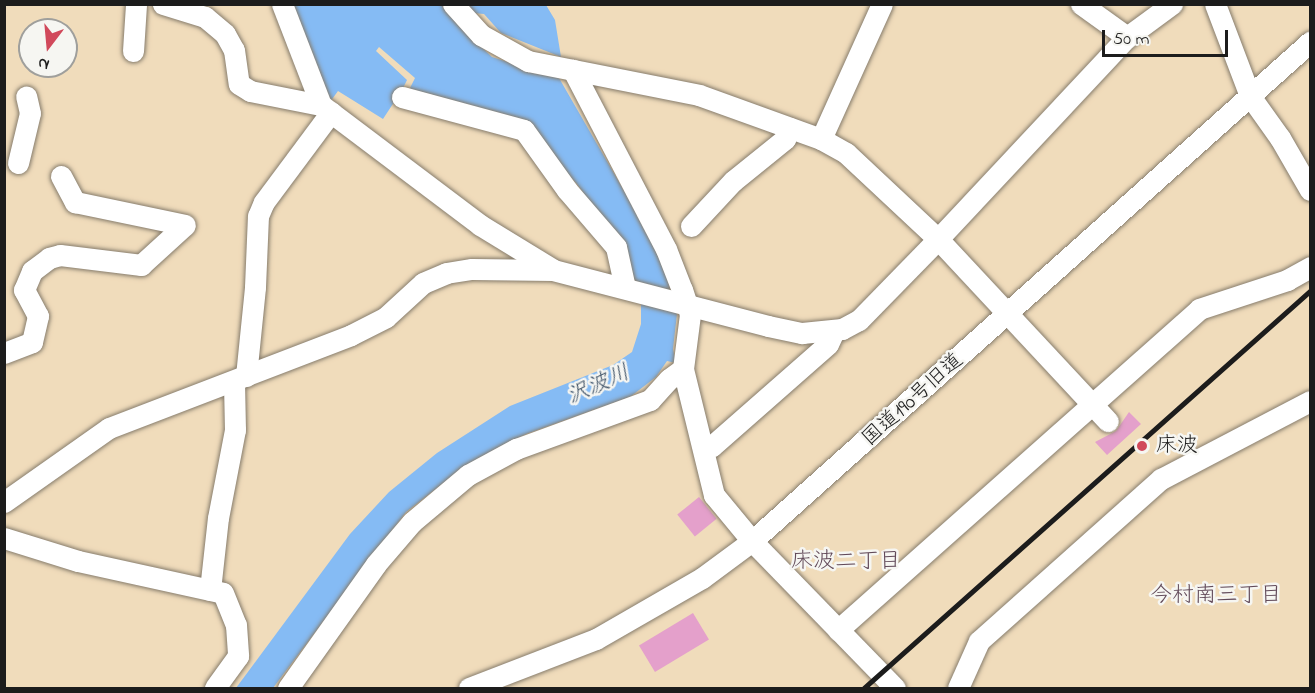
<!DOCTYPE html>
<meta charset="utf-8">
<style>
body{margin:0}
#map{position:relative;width:1315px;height:693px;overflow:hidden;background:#f0dcbb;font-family:"Indie Flower","Klee One",sans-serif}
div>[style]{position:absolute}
.water>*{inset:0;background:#85bbf4}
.pier>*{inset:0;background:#f0dcbb}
.building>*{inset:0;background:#e4a0cb;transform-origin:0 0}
.roads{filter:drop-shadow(0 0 2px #867c6c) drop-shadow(0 0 2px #867c6c)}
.minor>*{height:21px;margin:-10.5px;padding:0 10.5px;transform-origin:10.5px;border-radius:10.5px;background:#fff}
.rail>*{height:4.5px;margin:-2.25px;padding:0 2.25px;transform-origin:2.25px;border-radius:2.25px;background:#1c1c1c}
.dots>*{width:16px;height:16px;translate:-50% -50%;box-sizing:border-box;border:3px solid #f6f6f2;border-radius:50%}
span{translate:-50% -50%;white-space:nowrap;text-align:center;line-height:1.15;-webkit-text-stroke:5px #f6f6f2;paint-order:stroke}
.street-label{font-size:21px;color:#1c1c1c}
.poi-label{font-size:21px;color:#1c1c1c}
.left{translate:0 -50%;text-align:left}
.water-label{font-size:22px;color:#415468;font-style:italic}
.neighbourhood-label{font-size:22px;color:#624a59}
.frame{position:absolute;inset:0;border:6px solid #1c1c1c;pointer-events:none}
.north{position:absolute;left:18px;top:18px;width:60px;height:60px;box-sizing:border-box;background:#f6f6f2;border:2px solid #9f9f9c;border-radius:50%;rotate:196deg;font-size:16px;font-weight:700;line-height:24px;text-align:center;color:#1c1c1c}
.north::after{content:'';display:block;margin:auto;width:21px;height:27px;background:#d1495b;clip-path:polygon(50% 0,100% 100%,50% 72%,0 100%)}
.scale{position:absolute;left:1102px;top:30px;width:126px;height:27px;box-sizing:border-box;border:3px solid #1c1c1c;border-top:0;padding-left:8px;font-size:18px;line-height:21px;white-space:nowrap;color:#1c1c1c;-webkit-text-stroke:4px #f6f6f2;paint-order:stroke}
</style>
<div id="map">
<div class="water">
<i style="clip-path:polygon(441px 4px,445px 9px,450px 4px,546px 5px,555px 20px,561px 57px,501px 33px,484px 14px,473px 13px,459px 26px,492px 57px,559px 78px,661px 255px,677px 314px,673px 349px,676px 363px,667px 361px,656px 377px,630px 397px,526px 434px,459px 471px,406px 512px,273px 688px,236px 688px,350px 534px,389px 492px,437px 453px,510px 406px,613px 365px,632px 352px,641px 324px,641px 302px,627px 255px,577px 184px,521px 124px,402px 90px,383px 119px,338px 91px,330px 102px,291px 5px)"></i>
</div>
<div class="pier">
<i style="clip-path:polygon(379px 47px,415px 78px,408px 92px,402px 90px,407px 80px,376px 51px)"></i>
</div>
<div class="building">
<i style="clip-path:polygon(1129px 412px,1141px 424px,1107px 455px,1095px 442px,1116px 431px)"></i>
<i style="left:699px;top:497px;width:28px;height:28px;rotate:51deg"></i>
<i style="left:693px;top:613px;width:31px;height:63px;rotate:59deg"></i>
</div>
<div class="roads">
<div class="minor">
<i style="left:163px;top:4px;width:44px;rotate:17.2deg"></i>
<i style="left:205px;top:17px;width:26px;rotate:40deg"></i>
<i style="left:225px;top:34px;width:18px;rotate:61deg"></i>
<i style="left:234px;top:50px;width:34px;rotate:82deg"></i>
<i style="left:239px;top:84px;width:13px;rotate:32deg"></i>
<i style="left:250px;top:91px;width:72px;rotate:11.2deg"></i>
<i style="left:321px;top:105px;width:199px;rotate:37deg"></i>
<i style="left:480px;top:225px;width:84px;rotate:31.4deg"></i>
<i style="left:282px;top:4px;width:108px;rotate:68.9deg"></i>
<i style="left:453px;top:4px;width:42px;rotate:47.9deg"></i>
<i style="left:481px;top:35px;width:54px;rotate:29deg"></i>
<i style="left:528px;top:61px;width:174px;rotate:11.2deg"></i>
<i style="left:699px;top:95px;width:130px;rotate:19.8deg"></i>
<i style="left:821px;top:139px;width:29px;rotate:29deg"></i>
<i style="left:846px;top:153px;width:126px;rotate:43.1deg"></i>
<i style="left:938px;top:239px;width:249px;rotate:47deg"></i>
<i style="left:1081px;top:4px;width:57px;rotate:35.7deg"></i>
<i style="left:1215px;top:4px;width:98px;rotate:69.2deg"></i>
<i style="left:1250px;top:96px;width:52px;rotate:54.5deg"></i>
<i style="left:1280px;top:138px;width:60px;rotate:60deg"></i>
<i style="left:133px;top:51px;width:47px;rotate:-86.3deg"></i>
<i style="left:402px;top:97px;width:126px;rotate:15.1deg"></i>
<i style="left:524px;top:130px;width:74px;rotate:54.4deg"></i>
<i style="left:567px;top:190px;width:75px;rotate:49.3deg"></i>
<i style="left:616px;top:247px;width:42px;rotate:77.6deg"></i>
<i style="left:821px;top:139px;width:148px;rotate:-65.7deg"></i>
<i style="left:18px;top:163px;width:51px;rotate:-76.5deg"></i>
<i style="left:30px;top:113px;width:17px;rotate:-103deg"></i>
<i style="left:61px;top:176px;width:30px;rotate:62deg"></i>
<i style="left:75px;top:202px;width:112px;rotate:11.8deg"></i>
<i style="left:691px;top:226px;width:62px;rotate:-47deg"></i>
<i style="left:733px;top:181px;width:67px;rotate:-38.9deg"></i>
<i style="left:785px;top:139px;width:12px;rotate:-66deg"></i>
<i style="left:4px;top:353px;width:30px;rotate:-21deg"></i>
<i style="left:32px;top:342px;width:27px;rotate:-77deg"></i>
<i style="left:38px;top:316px;width:30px;rotate:-118deg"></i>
<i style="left:24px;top:290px;width:21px;rotate:-67deg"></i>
<i style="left:32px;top:271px;width:21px;rotate:-37deg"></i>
<i style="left:49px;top:258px;width:11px;rotate:-15deg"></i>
<i style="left:60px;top:255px;width:82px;rotate:7deg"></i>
<i style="left:141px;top:265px;width:59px;rotate:-42.3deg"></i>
<i style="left:683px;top:369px;width:130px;rotate:76.2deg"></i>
<i style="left:714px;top:495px;width:60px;rotate:50.4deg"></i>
<i style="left:752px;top:541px;width:205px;rotate:45.8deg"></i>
<i style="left:246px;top:376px;width:89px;rotate:-84.2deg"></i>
<i style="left:255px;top:287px;width:71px;rotate:-87.6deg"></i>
<i style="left:258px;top:216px;width:15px;rotate:-67deg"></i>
<i style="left:264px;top:202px;width:112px;rotate:-53.3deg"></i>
<i style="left:704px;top:447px;width:8px;rotate:-7deg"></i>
<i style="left:712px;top:446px;width:154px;rotate:-41.3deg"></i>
<i style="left:828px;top:344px;width:14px;rotate:-65deg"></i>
<i style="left:4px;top:502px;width:128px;rotate:-35.2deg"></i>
<i style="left:109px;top:428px;width:259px;rotate:-21deg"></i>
<i style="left:351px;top:335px;width:39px;rotate:-27deg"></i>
<i style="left:386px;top:317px;width:50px;rotate:-42.6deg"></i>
<i style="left:423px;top:283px;width:25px;rotate:-23deg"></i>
<i style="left:446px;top:273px;width:26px;rotate:-9deg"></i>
<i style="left:472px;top:269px;width:81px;rotate:0.7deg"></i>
<i style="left:553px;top:270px;width:222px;rotate:14.6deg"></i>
<i style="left:768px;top:326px;width:35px;rotate:12deg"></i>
<i style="left:802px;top:333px;width:40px;rotate:-5.7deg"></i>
<i style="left:842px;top:329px;width:19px;rotate:-28deg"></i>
<i style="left:859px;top:320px;width:113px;rotate:-45.7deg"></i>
<i style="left:938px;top:239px;width:277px;rotate:-46.9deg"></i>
<i style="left:1127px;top:37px;width:56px;rotate:-36.3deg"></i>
<i style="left:4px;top:538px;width:77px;rotate:17.3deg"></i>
<i style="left:78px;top:561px;width:148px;rotate:12.4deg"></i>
<i style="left:223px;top:593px;width:35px;rotate:68deg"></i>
<i style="left:236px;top:625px;width:31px;rotate:86deg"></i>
<i style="left:238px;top:656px;width:39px;rotate:126deg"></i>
<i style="left:210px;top:590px;width:72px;rotate:-83.7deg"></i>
<i style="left:218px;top:518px;width:90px;rotate:-79.1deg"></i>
<i style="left:235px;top:430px;width:49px;rotate:-91.2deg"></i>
<i style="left:838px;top:630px;width:483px;rotate:-41.6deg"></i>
<i style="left:1199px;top:309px;width:93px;rotate:-18.2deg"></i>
<i style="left:1287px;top:280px;width:26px;rotate:-29deg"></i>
<i style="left:288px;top:688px;width:152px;rotate:-54.6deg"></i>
<i style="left:376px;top:564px;width:55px;rotate:-49.4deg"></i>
<i style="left:412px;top:522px;width:73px;rotate:-40deg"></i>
<i style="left:468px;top:475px;width:55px;rotate:-28.4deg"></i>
<i style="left:516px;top:449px;width:143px;rotate:-20.1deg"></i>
<i style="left:650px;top:400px;width:28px;rotate:-48deg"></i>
<i style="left:669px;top:379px;width:17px;rotate:-36deg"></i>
<i style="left:683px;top:369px;width:55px;rotate:-82.7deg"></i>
<i style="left:690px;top:314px;width:25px;rotate:-108deg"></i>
<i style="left:682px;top:290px;width:44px;rotate:-111.3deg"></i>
<i style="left:666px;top:249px;width:202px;rotate:-117.5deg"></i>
<i style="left:469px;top:688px;width:136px;rotate:-21.1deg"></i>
<i style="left:596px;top:639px;width:122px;rotate:-29.9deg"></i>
<i style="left:702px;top:578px;width:62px;rotate:-36.5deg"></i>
<i style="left:752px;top:541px;width:749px;rotate:-41.81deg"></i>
<i style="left:958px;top:688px;width:51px;rotate:-65.9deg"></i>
<i style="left:979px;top:641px;width:244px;rotate:-41.7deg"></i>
<i style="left:1161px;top:479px;width:168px;rotate:-27.6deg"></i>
</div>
</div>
<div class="rail">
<i style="left:864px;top:688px;width:597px;rotate:-41.67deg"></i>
</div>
<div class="dots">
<i style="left:1142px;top:446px;background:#d1495b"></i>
</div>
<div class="street-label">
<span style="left:913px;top:400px;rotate:-42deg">国道190号旧道</span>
</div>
<div class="poi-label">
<span class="left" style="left:1156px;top:446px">床波</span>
</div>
<div class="water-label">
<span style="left:599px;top:386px;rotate:-24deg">沢波川</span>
</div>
<div class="neighbourhood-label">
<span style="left:846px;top:563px">床波二丁目</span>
<span style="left:1216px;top:597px">今村南三丁目</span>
</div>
<div class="frame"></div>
<div class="north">N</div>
<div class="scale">50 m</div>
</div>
